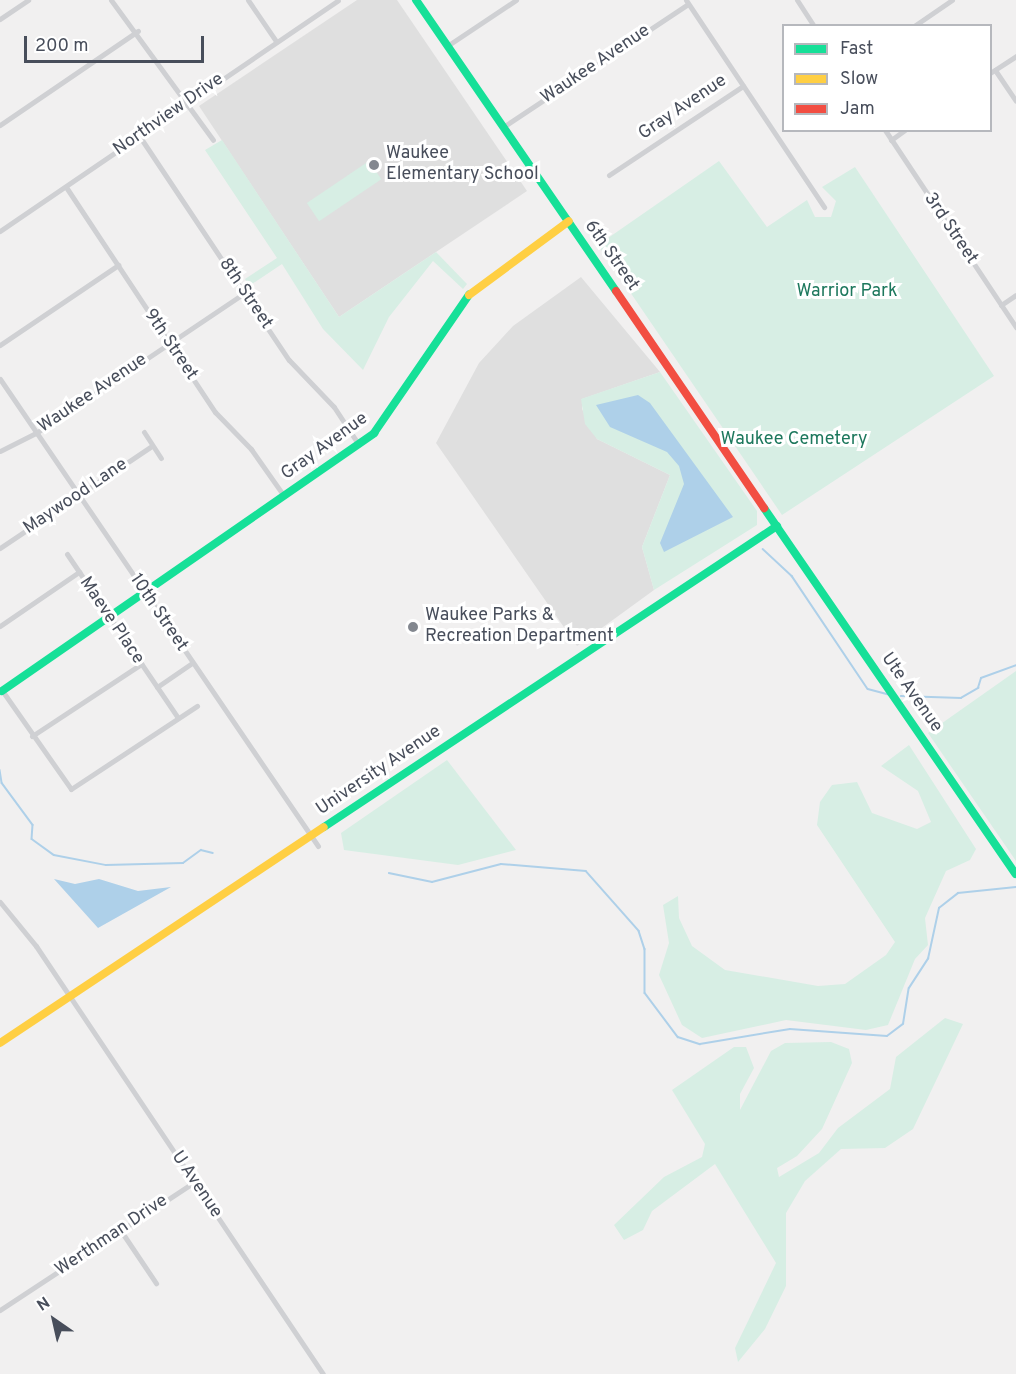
<!DOCTYPE html>
<style>
body{margin:0}
#map{position:relative;width:1016px;height:1374px;overflow:hidden;background:#f1f0f0;font-family:Overpass,sans-serif}
div>[style]{position:absolute}
.education>*{inset:0;background:#dfdfdf}
.green>*{inset:0;background:#d7eee4;transform-origin:0 0}
.water>*{inset:0;background:#aed0e9}
.stream>*{height:1.5px;margin:-0.75px;padding:0 0.75px;transform-origin:0.75px;border-radius:0.75px;background:#aed0e9}
.street>*{height:5px;margin:-2.5px;padding:0 2.5px;transform-origin:2.5px;border-radius:2.5px;background:#cfd0d3}
.fast>*{height:8px;margin:-4px;padding:0 4px;transform-origin:4px;border-radius:4px;background:#16e098}
.slow>*{height:8px;margin:-4px;padding:0 4px;transform-origin:4px;border-radius:4px;background:#ffcf43}
.jam>*{height:8px;margin:-4px;padding:0 4px;transform-origin:4px;border-radius:4px;background:#f24e42}
.dots>*{width:16px;height:16px;translate:-50% -50%;box-sizing:border-box;border:3px solid #fff;border-radius:50%}
span{translate:-50% -50%;white-space:nowrap;text-align:center;line-height:1.15;-webkit-text-stroke:6px #fff;paint-order:stroke}
.street-label{font-size:18px;color:#484e5b}
.poi-label{font-size:18px;color:#484e5b}
.left{translate:0 -50%;text-align:left}
.park-label{font-size:18px;color:#1d785d}
.legend{position:absolute;left:782px;top:24px;width:210px;height:108px;box-sizing:border-box;background:#fff;border:2px solid #b6b8bd;margin:0;padding:8px 10px;list-style:none;font-size:18px;color:#484e5b}
.legend li{display:flex;align-items:center;gap:12px;height:30px}
.legend b{width:30px;border:2px solid #b6b8bd}
.north{position:absolute;left:24px;top:1290px;width:60px;height:60px;-webkit-text-stroke:4px #fff;paint-order:stroke;rotate:326deg;font-size:16px;font-weight:700;line-height:24px;text-align:center;color:#484e5b}
.north::after{content:'';display:block;margin:auto;width:21px;height:27px;background:#484e5b;clip-path:polygon(50% 0,100% 100%,50% 72%,0 100%)}
.scale{position:absolute;left:24px;top:36px;width:180px;height:27px;box-sizing:border-box;border:3px solid #484e5b;border-top:0;padding-left:8px;font-size:18px;line-height:21px;white-space:nowrap;color:#484e5b;-webkit-text-stroke:4px #fff;paint-order:stroke}
</style>
<div id="map">
<div class="education">
<i style="clip-path:polygon(357px 0,397px 0,527px 191px,339px 317px,199px 106px)"></i>
<i style="clip-path:polygon(581px 277px,660px 372px,582px 399px,582px 409px,597px 439px,670px 475px,642px 547px,654px 590px,577px 646px,436px 443px,479px 363px,513px 326px)"></i>
</div>
<div class="green">
<i style="clip-path:polygon(222px 140px,339px 317px,436px 252px,467px 284px,463px 289px,433px 261px,389px 317px,363px 370px,323px 329px,282px 264px,249px 286px,245px 279px,277px 258px,205px 150px)"></i>
<i style="left:369px;top:161px;width:22px;height:75px;rotate:56deg"></i>
<i style="clip-path:polygon(719px 161px,767px 227px,807px 200px,815px 217px,831px 217px,836px 201px,822px 187px,855px 167px,994px 376px,782px 515px,598px 245px)"></i>
<i style="clip-path:polygon(660px 372px,757px 511px,757px 525px,654px 590px,642px 547px,670px 475px,597px 439px,585px 424px,581px 399px)"></i>
<i style="clip-path:polygon(1016px 671px,1016px 861px,928px 733px)"></i>
<i style="clip-path:polygon(909px 745px,976px 849px,970px 860px,946px 871px,925px 918px,928px 945px,915px 959px,888px 1025px,866px 1030px,786px 1020px,702px 1038px,682px 1025px,659px 975px,669px 943px,663px 905px,678px 896px,679px 918px,692px 946px,725px 970px,818px 986px,845px 984px,886px 955px,895px 942px,817px 825px,820px 802px,832px 785px,857px 782px,872px 813px,917px 829px,931px 822px,918px 791px,881px 766px)"></i>
<i style="clip-path:polygon(447px 760px,516px 850px,458px 865px,344px 850px,341px 833px)"></i>
<i style="clip-path:polygon(945px 1018px,963px 1024px,913px 1129px,885px 1148px,841px 1149px,805px 1181px,786px 1213px,786px 1286px,765px 1329px,738px 1362px,735px 1348px,776px 1263px,715px 1164px,652px 1211px,643px 1230px,624px 1240px,614px 1225px,664px 1177px,702px 1157px,705px 1144px,672px 1090px,734px 1047px,746px 1047px,754px 1068px,740px 1094px,740px 1110px,771px 1051px,785px 1043px,831px 1042px,849px 1049px,852px 1063px,822px 1129px,797px 1156px,777px 1168px,779px 1177px,819px 1153px,838px 1128px,890px 1089px,896px 1057px)"></i>
</div>
<div class="water">
<i style="clip-path:polygon(638px 395px,650px 403px,733px 517px,664px 552px,660px 543px,684px 484px,679px 466px,667px 452px,610px 427px,596px 405px)"></i>
<i style="clip-path:polygon(54px 879px,75px 884px,99px 879px,138px 891px,171px 887px,98px 928px)"></i>
</div>
<div class="stream">
<i style="left:763px;top:549px;width:40px;rotate:43deg"></i>
<i style="left:792px;top:576px;width:136px;rotate:56.1deg"></i>
<i style="left:868px;top:689px;width:23px;rotate:15deg"></i>
<i style="left:901px;top:696px;width:60px;rotate:1.9deg"></i>
<i style="left:961px;top:698px;width:20px;rotate:-30deg"></i>
<i style="left:978px;top:688px;width:10px;rotate:-73deg"></i>
<i style="left:981px;top:678px;width:37px;rotate:-20deg"></i>
<i style="left:0;top:770px;width:13px;rotate:81deg"></i>
<i style="left:2px;top:783px;width:52px;rotate:53.6deg"></i>
<i style="left:33px;top:825px;width:14px;rotate:94deg"></i>
<i style="left:32px;top:839px;width:27px;rotate:36deg"></i>
<i style="left:54px;top:855px;width:53px;rotate:10.9deg"></i>
<i style="left:106px;top:865px;width:77px;rotate:-1.5deg"></i>
<i style="left:183px;top:863px;width:22px;rotate:-36deg"></i>
<i style="left:201px;top:850px;width:12px;rotate:14deg"></i>
<i style="left:389px;top:873px;width:44px;rotate:11.8deg"></i>
<i style="left:432px;top:882px;width:71px;rotate:-14.6deg"></i>
<i style="left:501px;top:864px;width:85px;rotate:4.7deg"></i>
<i style="left:586px;top:871px;width:80px;rotate:48.5deg"></i>
<i style="left:639px;top:931px;width:19px;rotate:72deg"></i>
<i style="left:645px;top:949px;width:44px;rotate:90deg"></i>
<i style="left:645px;top:993px;width:55px;rotate:53.1deg"></i>
<i style="left:678px;top:1037px;width:23px;rotate:18deg"></i>
<i style="left:700px;top:1044px;width:91px;rotate:-9.5deg"></i>
<i style="left:790px;top:1029px;width:97px;rotate:4.1deg"></i>
<i style="left:887px;top:1036px;width:20px;rotate:-37deg"></i>
<i style="left:903px;top:1024px;width:36px;rotate:-81deg"></i>
<i style="left:909px;top:988px;width:35px;rotate:-57deg"></i>
<i style="left:928px;top:959px;width:52px;rotate:-77.8deg"></i>
<i style="left:939px;top:908px;width:24px;rotate:-38deg"></i>
<i style="left:958px;top:893px;width:58px;rotate:-5.9deg"></i>
</div>
<div class="street">
<i style="left:111px;top:0;width:173px;rotate:53.9deg"></i>
<i style="left:248px;top:0;width:50px;rotate:55.7deg"></i>
<i style="left:686px;top:0;width:249px;rotate:56.3deg"></i>
<i style="left:797px;top:0;width:31px;rotate:57deg"></i>
<i style="left:0;top:19px;width:34px;rotate:-34deg"></i>
<i style="left:914px;top:26px;width:46px;rotate:-34.4deg"></i>
<i style="left:447px;top:46px;width:83px;rotate:-33.7deg"></i>
<i style="left:995px;top:70px;width:37px;rotate:56deg"></i>
<i style="left:990px;top:73px;width:31px;rotate:-33deg"></i>
<i style="left:0;top:125px;width:167px;rotate:-34.3deg"></i>
<i style="left:503px;top:127px;width:222px;rotate:-33.6deg"></i>
<i style="left:885px;top:130px;width:237px;rotate:56.4deg"></i>
<i style="left:140px;top:137px;width:268px;rotate:56.3deg"></i>
<i style="left:289px;top:360px;width:65px;rotate:46.2deg"></i>
<i style="left:334px;top:407px;width:45px;rotate:56.7deg"></i>
<i style="left:891px;top:140px;width:17px;rotate:-36deg"></i>
<i style="left:609px;top:175px;width:161px;rotate:-33.6deg"></i>
<i style="left:66px;top:187px;width:270px;rotate:56.5deg"></i>
<i style="left:215px;top:412px;width:52px;rotate:45.8deg"></i>
<i style="left:251px;top:449px;width:57px;rotate:54.9deg"></i>
<i style="left:0;top:231px;width:409px;rotate:-34.3deg"></i>
<i style="left:1001px;top:305px;width:18px;rotate:-34deg"></i>
<i style="left:0;top:345px;width:143px;rotate:-34.1deg"></i>
<i style="left:0;top:379px;width:565px;rotate:55.75deg"></i>
<i style="left:144px;top:432px;width:31px;rotate:57deg"></i>
<i style="left:0;top:451px;width:40px;rotate:-26.6deg"></i>
<i style="left:36px;top:433px;width:251px;rotate:-33.9deg"></i>
<i style="left:0;top:548px;width:183px;rotate:-33.9deg"></i>
<i style="left:67px;top:554px;width:198px;rotate:55.9deg"></i>
<i style="left:0;top:626px;width:96px;rotate:-34.4deg"></i>
<i style="left:157px;top:687px;width:42px;rotate:-34.4deg"></i>
<i style="left:1px;top:689px;width:122px;rotate:55deg"></i>
<i style="left:71px;top:789px;width:151px;rotate:-33.4deg"></i>
<i style="left:32px;top:736px;width:131px;rotate:-33.4deg"></i>
<i style="left:0;top:902px;width:57px;rotate:50.7deg"></i>
<i style="left:36px;top:946px;width:515px;rotate:56.16deg"></i>
<i style="left:121px;top:1231px;width:63px;rotate:56.1deg"></i>
<i style="left:0;top:1310px;width:232px;rotate:-33.4deg"></i>
</div>
<div class="fast">
<i style="left:416px;top:0;width:353px;rotate:55.5deg"></i>
<i style="left:764px;top:508px;width:444px;rotate:55.5deg"></i>
<i style="left:2px;top:691px;width:453px;rotate:-34.7deg"></i>
<i style="left:374px;top:433px;width:168px;rotate:-55.5deg"></i>
<i style="left:324px;top:827px;width:544px;rotate:-33.6deg"></i>
</div>
<div class="slow">
<i style="left:469px;top:295px;width:124px;rotate:-36.5deg"></i>
<i style="left:0;top:1043px;width:389px;rotate:-33.7deg"></i>
</div>
<div class="jam">
<i style="left:616px;top:291px;width:263px;rotate:55.7deg"></i>
</div>
<div class="dots">
<i style="left:374px;top:165px;background:#83878f"></i>
<i style="left:413px;top:627px;background:#83878f"></i>
</div>
<div class="street-label">
<span style="left:596px;top:65px;rotate:-34deg">Waukee Avenue</span>
<span style="left:683px;top:108px;rotate:-34deg">Gray Avenue</span>
<span style="left:169px;top:115px;rotate:-35deg">Northview Drive</span>
<span style="left:950px;top:229px;rotate:56deg">3rd Street</span>
<span style="left:611px;top:256px;rotate:55deg">6th Street</span>
<span style="left:245px;top:294px;rotate:56deg">8th Street</span>
<span style="left:170px;top:345px;rotate:56deg">9th Street</span>
<span style="left:93px;top:394px;rotate:-34deg">Waukee Avenue</span>
<span style="left:325px;top:447px;rotate:-36deg">Gray Avenue</span>
<span style="left:76px;top:497px;rotate:-34deg">Maywood Lane</span>
<span style="left:158px;top:613px;rotate:56deg">10th Street</span>
<span style="left:111px;top:621px;rotate:56deg">Maeve Place</span>
<span style="left:911px;top:693px;rotate:55deg">Ute Avenue</span>
<span style="left:379px;top:771px;rotate:-34deg">University Avenue</span>
<span style="left:196px;top:1185px;rotate:56deg">U Avenue</span>
<span style="left:112px;top:1236px;rotate:-34deg">Werthman Drive</span>
</div>
<div class="poi-label">
<span class="left" style="left:386px;top:165px">Waukee<br>Elementary School</span>
<span class="left" style="left:425px;top:627px">Waukee Parks &amp;<br>Recreation Department</span>
</div>
<div class="park-label">
<span style="left:847px;top:292px">Warrior Park</span>
<span style="left:794px;top:440px">Waukee Cemetery</span>
</div>
<ul class="legend">
<li><b style="height:8px;background:#16e098"></b>Fast</li>
<li><b style="height:8px;background:#ffcf43"></b>Slow</li>
<li><b style="height:8px;background:#f24e42"></b>Jam</li>
</ul>
<div class="north">N</div>
<div class="scale">200 m</div>
</div>
